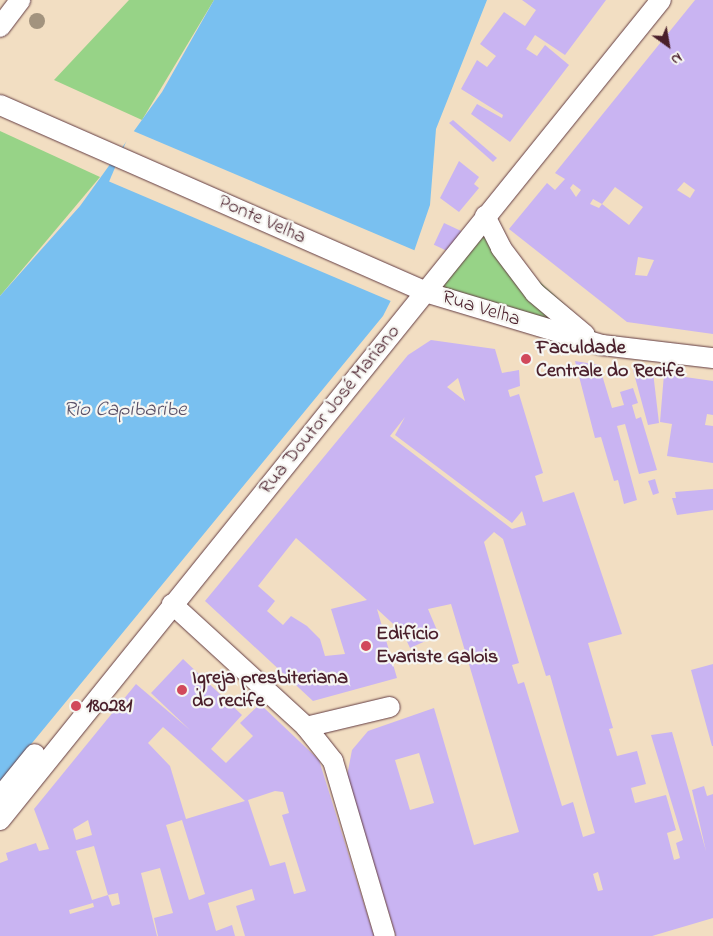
<!DOCTYPE html>
<meta charset="utf-8">
<style>
body{margin:0}
#map{position:relative;width:713px;height:936px;overflow:hidden;background:#f2dec2;font-family:"Indie Flower",sans-serif}
div>[style]{position:absolute}
.green>*{inset:0;background:#97d387}
.water>*{inset:0;background:#79c0f0}
.pier>*{inset:0;background:#f2dec2;transform-origin:0 0}
.building>*{inset:0;background:#c9b4f2;transform-origin:0 0}
.roads{filter:drop-shadow(0 0 1px #633c42) drop-shadow(0 0 1px #633c42)}
.minor>*{height:20px;margin:-10px;padding:0 10px;transform-origin:10px;border-radius:10px;background:#fff}
.trees>*{width:16px;height:16px;margin:-8px;border-radius:50%;background:#a2937e}
.dots>*{width:14px;height:14px;translate:-50% -50%;box-sizing:border-box;border:2px solid #f6f6f2;border-radius:50%}
span{translate:-50% -50%;white-space:nowrap;text-align:center;line-height:1.15;-webkit-text-stroke:4.5px #f6f6f2;paint-order:stroke}
.street-label{font-size:20px;color:#4a1f2b}
.poi-label{font-size:20px;color:#4a1f2b;font-weight:700}
.left{translate:0 -50%;text-align:left}
.water-label{font-size:21px;color:#584f66;font-style:italic}
.north{position:absolute;left:643px;top:20px;width:50px;height:50px;-webkit-text-stroke:4px #f6f6f2;paint-order:stroke;rotate:148deg;font-size:14px;font-weight:700;line-height:20px;text-align:center;color:#4a1f2b}
.north::after{content:'';display:block;margin:auto;width:18px;height:22px;background:#4a1f2b;clip-path:polygon(50% 0,100% 100%,50% 72%,0 100%)}
</style>
<div id="map">
<div class="green">
<i style="clip-path:polygon(129px 0,214px 0,142px 120px,54px 80px)"></i>
<i style="clip-path:polygon(0 131px,100px 177px,0 296px)"></i>
<i style="clip-path:polygon(477px 227px,540px 282px,603px 339px,426px 292px)"></i>
</div>
<div class="water">
<i style="clip-path:polygon(214px 0,487px 0,436px 129px,430px 205px,410px 263px,383px 316px,0 782px,0 296px,80px 206px,162px 92px)"></i>
</div>
<div class="pier">
<i style="left:131px;top:130px;width:311px;height:56px;rotate:23deg"></i>
</div>
<div class="building">
<i style="clip-path:polygon(522px 0,606px 0,565px 55px,535px 35px,526px 49px,537px 56px,545px 45px,569px 65px,510px 142px,471px 114px,477px 104px,502px 118px,503px 115px,461px 89px,477px 60px,487px 67px,496px 56px,480px 44px,504px 12px,525px 26px,536px 10px)"></i>
<i style="clip-path:polygon(evenodd,695px 0,713px 0,713px 334px,627px 322px,509px 229px,547px 183px,555px 190px,565px 179px,555px 173px,695px 0,684px 182px,695px 190px,690px 198px,677px 190px,684px 182px,695px 0,573px 184px,581px 190px,576px 197px,570px 188px,573px 184px,695px 0,615px 187px,643px 207px,629px 225px,602px 204px,615px 187px,695px 0,593px 199px,602px 204px,599px 208px,590px 204px,593px 199px,695px 0,638px 257px,654px 260px,647px 276px,635px 275px,638px 257px)"></i>
<i style="clip-path:polygon(453px 120px,497px 158px,493px 162px,449px 123px)"></i>
<i style="clip-path:polygon(459px 161px,479px 177px,474px 184px,479px 188px,459px 212px,440px 198px)"></i>
<i style="left:444px;top:223px;width:19px;height:24px;rotate:25deg"></i>
<i style="clip-path:polygon(evenodd,431px 340px,495px 349px,502px 373px,519px 370px,520px 386px,508px 390px,510px 397px,519px 394px,543px 473px,535px 476px,543px 502px,574px 492px,622px 634px,588px 643px,613px 728px,609px 729px,617px 756px,637px 751px,646px 784px,631px 788px,635px 803px,666px 795px,676px 830px,667px 833px,674px 860px,680px 858px,676px 843px,683px 840px,651px 735px,672px 732px,706px 851px,692px 790px,704px 786px,707px 796px,713px 794px,713px 918px,652px 936px,396px 936px,347px 776px,352px 750px,368px 731px,434px 708px,474px 845px,519px 832px,451px 604px,428px 609px,439px 635px,410px 648px,403px 633px,377px 609px,397px 678px,313px 701px,205px 601px,408px 355px,431px 340px,458px 378px,465px 401px,447px 387px,458px 378px,431px 340px,405px 417px,395px 435px,512px 523px,522px 511px,526px 525px,512px 529px,390px 436px,405px 417px,431px 340px,494px 532px,503px 539px,546px 676px,550px 675px,595px 833px,583px 837px,573px 802px,562px 806px,524px 682px,518px 684px,512px 665px,519px 663px,484px 542px,494px 532px,431px 340px,296px 538px,367px 600px,331px 609px,345px 654px,325px 656px,320px 639px,307px 626px,291px 616px,283px 625px,267px 611px,275px 601px,258px 586px,296px 538px,431px 340px,419px 753px,434px 803px,410px 810px,395px 760px,419px 753px,431px 340px,598px 872px,603px 890px,598px 891px,593px 874px,598px 872px)"></i>
<i style="clip-path:polygon(575px 361px,599px 365px,612px 408px,624px 405px,620px 392px,633px 388px,638px 403px,632px 405px,636px 419px,641px 417px,657px 470px,639px 474px,625px 424px,617px 426px,637px 500px,624px 504px,618px 480px,614px 481px,601px 437px,595px 438px)"></i>
<i style="clip-path:polygon(633px 370px,653px 372px,659px 423px,648px 425px)"></i>
<i style="clip-path:polygon(664px 374px,713px 381px,713px 415px,707px 414px,705px 425px,713px 426px,713px 463px,667px 456px,672px 424px,660px 422px)"></i>
<i style="clip-path:polygon(655px 479px,659px 493px,653px 495px,648px 481px)"></i>
<i style="clip-path:polygon(713px 489px,713px 510px,677px 515px,672px 498px,676px 498px,675px 492px)"></i>
<i style="clip-path:polygon(evenodd,183px 659px,242px 715px,211px 749px,226px 763px,253px 736px,240px 723px,260px 704px,319px 760px,374px 936px,245px 936px,236px 906px,255px 900px,252px 889px,208px 903px,216px 931px,232px 925px,235px 936px,158px 936px,154px 918px,173px 913px,160px 868px,141px 873px,157px 936px,0 936px,0 863px,8px 860px,6px 853px,36px 843px,39px 851px,49px 849px,34px 809px,136px 684px,190px 730px,151px 693px,183px 659px,163px 727px,179px 741px,245px 801px,186px 819px,170px 766px,148px 743px,163px 727px,183px 659px,275px 791px,283px 792px,289px 813px,282px 815px,306px 891px,294px 894px,285px 862px,270px 866px,248px 800px,275px 791px,183px 659px,88px 820px,92px 835px,76px 840px,73px 829px,88px 820px,183px 659px,182px 820px,205px 894px,189px 900px,166px 825px,182px 820px,183px 659px,94px 846px,108px 895px,92px 900px,76px 851px,94px 846px,183px 659px,118px 893px,120px 904px,112px 906px,108px 895px,118px 893px,183px 659px,93px 903px,94px 907px,70px 914px,69px 910px,93px 903px)"></i>
<i style="clip-path:polygon(713px 664px,713px 746px,712px 746px,691px 670px)"></i>
</div>
<div class="roads">
<div class="minor">
<i style="left:0;top:27px;width:34px;rotate:-53deg"></i>
<i style="left:0;top:105px;width:464px;rotate:23.7deg"></i>
<i style="left:425px;top:292px;width:185px;rotate:16.7deg"></i>
<i style="left:602px;top:345px;width:112px;rotate:6.7deg"></i>
<i style="left:485px;top:216px;width:36px;rotate:63deg"></i>
<i style="left:501px;top:248px;width:56px;rotate:52.9deg"></i>
<i style="left:535px;top:293px;width:65px;rotate:40deg"></i>
<i style="left:172px;top:604px;width:182px;rotate:42.5deg"></i>
<i style="left:306px;top:727px;width:43px;rotate:51.5deg"></i>
<i style="left:333px;top:761px;width:183px;rotate:73.5deg"></i>
<i style="left:306px;top:727px;width:86px;rotate:-13.4deg"></i>
<i style="left:0;top:797px;width:55px;rotate:-50.9deg"></i>
<i style="left:0;top:820px;width:1053px;rotate:-51.13deg"></i>
</div>
</div>
<div class="trees">
<i style="left:37px;top:21px"></i>
</div>
<div class="dots">
<i style="left:526px;top:359px;background:#d1495b"></i>
<i style="left:366px;top:646px;background:#d1495b"></i>
<i style="left:182px;top:690px;background:#d1495b"></i>
<i style="left:76px;top:706px;background:#d1495b"></i>
</div>
<div class="street-label">
<span style="left:262px;top:220px;rotate:24deg">Ponte Velha</span>
<span style="left:481px;top:309px;rotate:17deg">Rua Velha</span>
<span style="left:330px;top:410px;rotate:-51deg">Rua Doutor José Mariano</span>
</div>
<div class="poi-label">
<span class="left" style="left:536px;top:360px">Faculdade<br>Centrale do Recife</span>
<span class="left" style="left:376px;top:646px">Edifício<br>Evariste Galois</span>
<span class="left" style="left:192px;top:690px">Igreja presbiteriana<br>do recife</span>
<span class="left" style="left:86px;top:706px">180281</span>
</div>
<div class="water-label">
<span style="left:125px;top:410px">Rio Capibaribe</span>
</div>
<div class="north">N</div>
</div>
